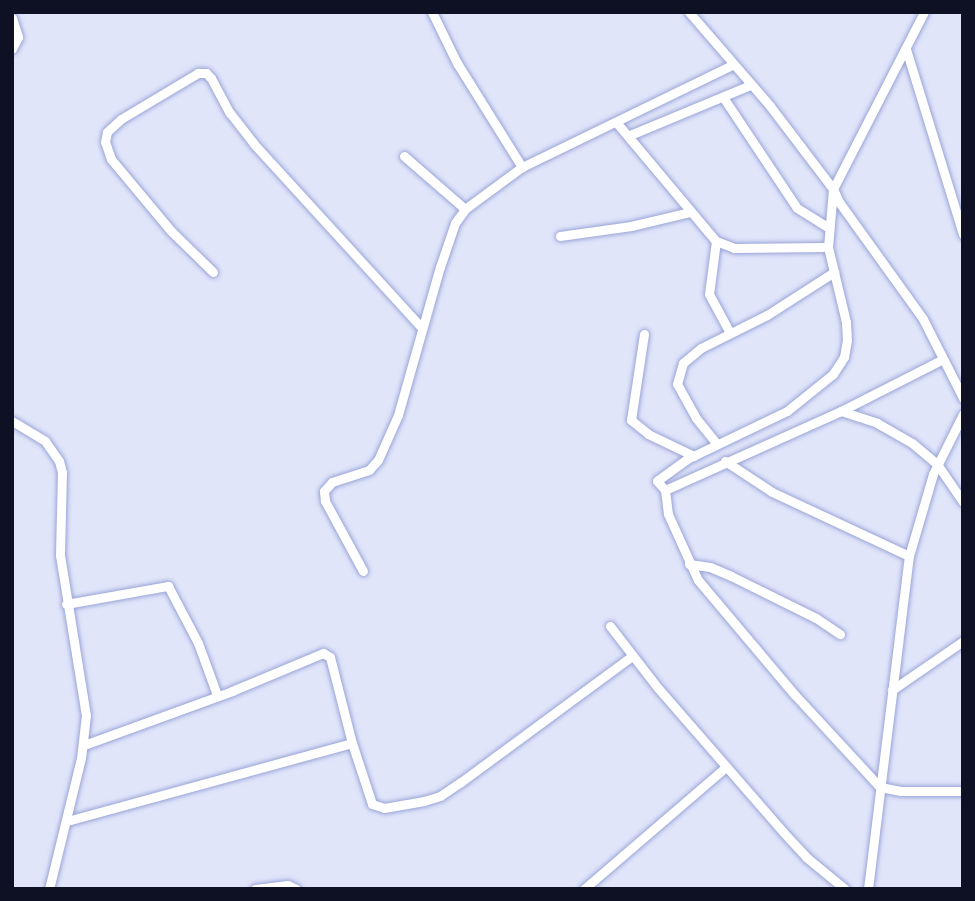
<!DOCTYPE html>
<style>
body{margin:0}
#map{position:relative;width:975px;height:901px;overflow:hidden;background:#e0e5fa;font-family:"Fira Sans Condensed",sans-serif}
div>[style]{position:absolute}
.roads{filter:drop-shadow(0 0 2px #9aa4d7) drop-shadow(0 0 2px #9aa4d7)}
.street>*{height:9px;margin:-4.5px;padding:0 4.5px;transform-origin:4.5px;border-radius:4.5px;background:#fff}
span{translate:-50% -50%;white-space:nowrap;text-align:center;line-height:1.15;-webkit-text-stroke:5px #f0f2fd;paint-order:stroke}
.frame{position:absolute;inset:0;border:14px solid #0e1123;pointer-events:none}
</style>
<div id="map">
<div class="roads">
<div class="street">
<i style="left:432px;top:12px;width:57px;rotate:63.9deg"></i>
<i style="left:457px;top:63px;width:123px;rotate:58deg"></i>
<i style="left:689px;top:12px;width:124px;rotate:49.2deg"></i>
<i style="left:770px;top:106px;width:104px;rotate:52.8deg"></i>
<i style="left:833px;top:189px;width:14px;rotate:65deg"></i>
<i style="left:839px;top:202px;width:144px;rotate:54.3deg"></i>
<i style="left:923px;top:319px;width:89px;rotate:63.1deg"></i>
<i style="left:924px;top:12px;width:199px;rotate:117.2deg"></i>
<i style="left:833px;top:189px;width:58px;rotate:94.9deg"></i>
<i style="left:828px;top:247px;width:77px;rotate:76.5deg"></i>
<i style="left:846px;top:322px;width:18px;rotate:87deg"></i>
<i style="left:847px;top:340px;width:17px;rotate:100deg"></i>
<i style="left:844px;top:357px;width:20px;rotate:123deg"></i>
<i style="left:833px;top:374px;width:59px;rotate:141.2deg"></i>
<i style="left:787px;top:411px;width:111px;rotate:154.4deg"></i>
<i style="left:687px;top:459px;width:37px;rotate:144deg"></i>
<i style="left:657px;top:481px;width:12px;rotate:48deg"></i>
<i style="left:665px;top:490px;width:24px;rotate:83deg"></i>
<i style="left:668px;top:514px;width:72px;rotate:65.6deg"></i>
<i style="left:698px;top:580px;width:150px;rotate:49.9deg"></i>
<i style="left:795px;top:695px;width:125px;rotate:47.3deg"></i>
<i style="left:880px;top:787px;width:21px;rotate:11deg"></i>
<i style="left:901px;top:791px;width:62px"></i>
<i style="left:12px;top:18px;width:20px;rotate:72deg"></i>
<i style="left:18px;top:37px;width:13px;rotate:117deg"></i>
<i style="left:906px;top:49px;width:194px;rotate:72.9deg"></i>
<i style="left:723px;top:97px;width:133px;rotate:56.3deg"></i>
<i style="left:797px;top:208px;width:38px;rotate:32deg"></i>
<i style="left:616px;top:122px;width:155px;rotate:50deg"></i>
<i style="left:716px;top:241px;width:19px;rotate:21deg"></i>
<i style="left:734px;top:248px;width:94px;rotate:-0.6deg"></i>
<i style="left:630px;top:135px;width:130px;rotate:-22.6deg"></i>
<i style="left:404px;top:156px;width:81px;rotate:41deg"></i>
<i style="left:560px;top:236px;width:72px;rotate:-8deg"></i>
<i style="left:631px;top:226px;width:61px;rotate:-13.3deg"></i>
<i style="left:716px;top:241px;width:53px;rotate:97.5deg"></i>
<i style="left:709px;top:294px;width:44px;rotate:61.7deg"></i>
<i style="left:213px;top:272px;width:59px;rotate:-135.7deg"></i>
<i style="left:171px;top:231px;width:94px;rotate:-129.8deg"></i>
<i style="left:111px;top:159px;width:18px;rotate:-109deg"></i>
<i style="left:105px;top:142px;width:10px;rotate:-79deg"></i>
<i style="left:107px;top:132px;width:19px;rotate:-43deg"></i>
<i style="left:121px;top:119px;width:90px;rotate:-30.9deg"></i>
<i style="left:198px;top:73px;width:8px"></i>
<i style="left:206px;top:73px;width:7px;rotate:45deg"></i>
<i style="left:211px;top:78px;width:40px;rotate:62deg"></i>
<i style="left:230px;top:113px;width:39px;rotate:52deg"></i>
<i style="left:254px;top:144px;width:248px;rotate:47.6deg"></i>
<i style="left:644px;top:334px;width:87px;rotate:98.6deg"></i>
<i style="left:631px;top:420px;width:22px;rotate:39deg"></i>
<i style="left:648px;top:434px;width:51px;rotate:25.6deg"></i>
<i style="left:841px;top:411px;width:38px;rotate:18deg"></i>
<i style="left:877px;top:423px;width:40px;rotate:29.7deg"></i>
<i style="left:912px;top:443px;width:33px;rotate:40deg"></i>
<i style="left:937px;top:464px;width:46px;rotate:55.6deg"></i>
<i style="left:12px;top:421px;width:39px;rotate:31deg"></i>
<i style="left:45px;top:441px;width:24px;rotate:55deg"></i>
<i style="left:59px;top:461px;width:11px;rotate:75deg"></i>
<i style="left:62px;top:472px;width:83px;rotate:91.4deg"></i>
<i style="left:60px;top:555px;width:162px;rotate:80.8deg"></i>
<i style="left:86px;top:715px;width:43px;rotate:96.6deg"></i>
<i style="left:81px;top:758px;width:135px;rotate:103.7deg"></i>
<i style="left:717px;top:444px;width:33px;rotate:-129deg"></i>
<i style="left:696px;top:418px;width:39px;rotate:-119deg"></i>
<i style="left:677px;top:384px;width:22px;rotate:-74deg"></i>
<i style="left:683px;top:363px;width:23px;rotate:-40deg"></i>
<i style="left:701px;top:348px;width:74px;rotate:-26.6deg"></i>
<i style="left:767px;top:315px;width:80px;rotate:-32.7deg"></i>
<i style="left:725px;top:461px;width:56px;rotate:33.4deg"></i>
<i style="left:772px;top:492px;width:151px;rotate:25deg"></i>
<i style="left:665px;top:490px;width:193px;rotate:-24.2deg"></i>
<i style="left:841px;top:411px;width:114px;rotate:-27deg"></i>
<i style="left:689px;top:564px;width:21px;rotate:8deg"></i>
<i style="left:710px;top:567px;width:23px;rotate:23deg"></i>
<i style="left:731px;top:576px;width:95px;rotate:26.3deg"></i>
<i style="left:816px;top:618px;width:29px;rotate:34deg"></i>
<i style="left:363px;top:571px;width:80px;rotate:-118.5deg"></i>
<i style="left:325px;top:501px;width:10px;rotate:-96deg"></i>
<i style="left:324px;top:491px;width:12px;rotate:-48deg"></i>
<i style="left:332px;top:482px;width:39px;rotate:-18deg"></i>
<i style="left:369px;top:470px;width:13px;rotate:-48deg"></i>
<i style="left:378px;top:460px;width:49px;rotate:-66deg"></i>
<i style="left:398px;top:415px;width:154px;rotate:-74.2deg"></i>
<i style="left:440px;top:267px;width:46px;rotate:-71.2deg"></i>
<i style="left:455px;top:223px;width:17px;rotate:-54deg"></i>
<i style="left:465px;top:209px;width:71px;rotate:-36.4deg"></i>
<i style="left:522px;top:167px;width:233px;rotate:-25.9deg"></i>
<i style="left:66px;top:604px;width:104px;rotate:-10deg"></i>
<i style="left:168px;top:586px;width:64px;rotate:62.2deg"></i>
<i style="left:198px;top:643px;width:55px;rotate:69.9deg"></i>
<i style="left:610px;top:626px;width:78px;rotate:52.3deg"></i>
<i style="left:658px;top:688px;width:192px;rotate:49deg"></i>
<i style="left:784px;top:833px;width:33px;rotate:47deg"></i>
<i style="left:806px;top:857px;width:50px;rotate:39.4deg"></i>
<i style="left:892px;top:690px;width:86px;rotate:-34.6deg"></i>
<i style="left:84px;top:745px;width:158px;rotate:-20deg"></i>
<i style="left:232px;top:691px;width:99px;rotate:-22.7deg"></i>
<i style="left:323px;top:653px;width:8px;rotate:30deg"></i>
<i style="left:330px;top:657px;width:89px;rotate:75.7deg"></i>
<i style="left:67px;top:821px;width:295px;rotate:-15.3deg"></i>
<i style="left:352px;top:743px;width:64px;rotate:71.8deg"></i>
<i style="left:372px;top:804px;width:13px;rotate:18deg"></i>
<i style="left:384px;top:808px;width:41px;rotate:-9.9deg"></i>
<i style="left:424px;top:801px;width:17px;rotate:-17deg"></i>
<i style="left:440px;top:796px;width:25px;rotate:-34deg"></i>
<i style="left:461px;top:782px;width:212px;rotate:-36.4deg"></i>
<i style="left:255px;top:889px;width:33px;rotate:-7deg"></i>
<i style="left:288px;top:885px;width:9px;rotate:27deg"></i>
<i style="left:584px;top:889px;width:187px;rotate:-40.7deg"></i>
<i style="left:868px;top:889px;width:336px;rotate:-83deg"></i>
<i style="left:909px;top:556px;width:85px;rotate:-73.7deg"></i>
<i style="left:933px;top:474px;width:67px;rotate:-63.4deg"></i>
</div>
</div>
<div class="frame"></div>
</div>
